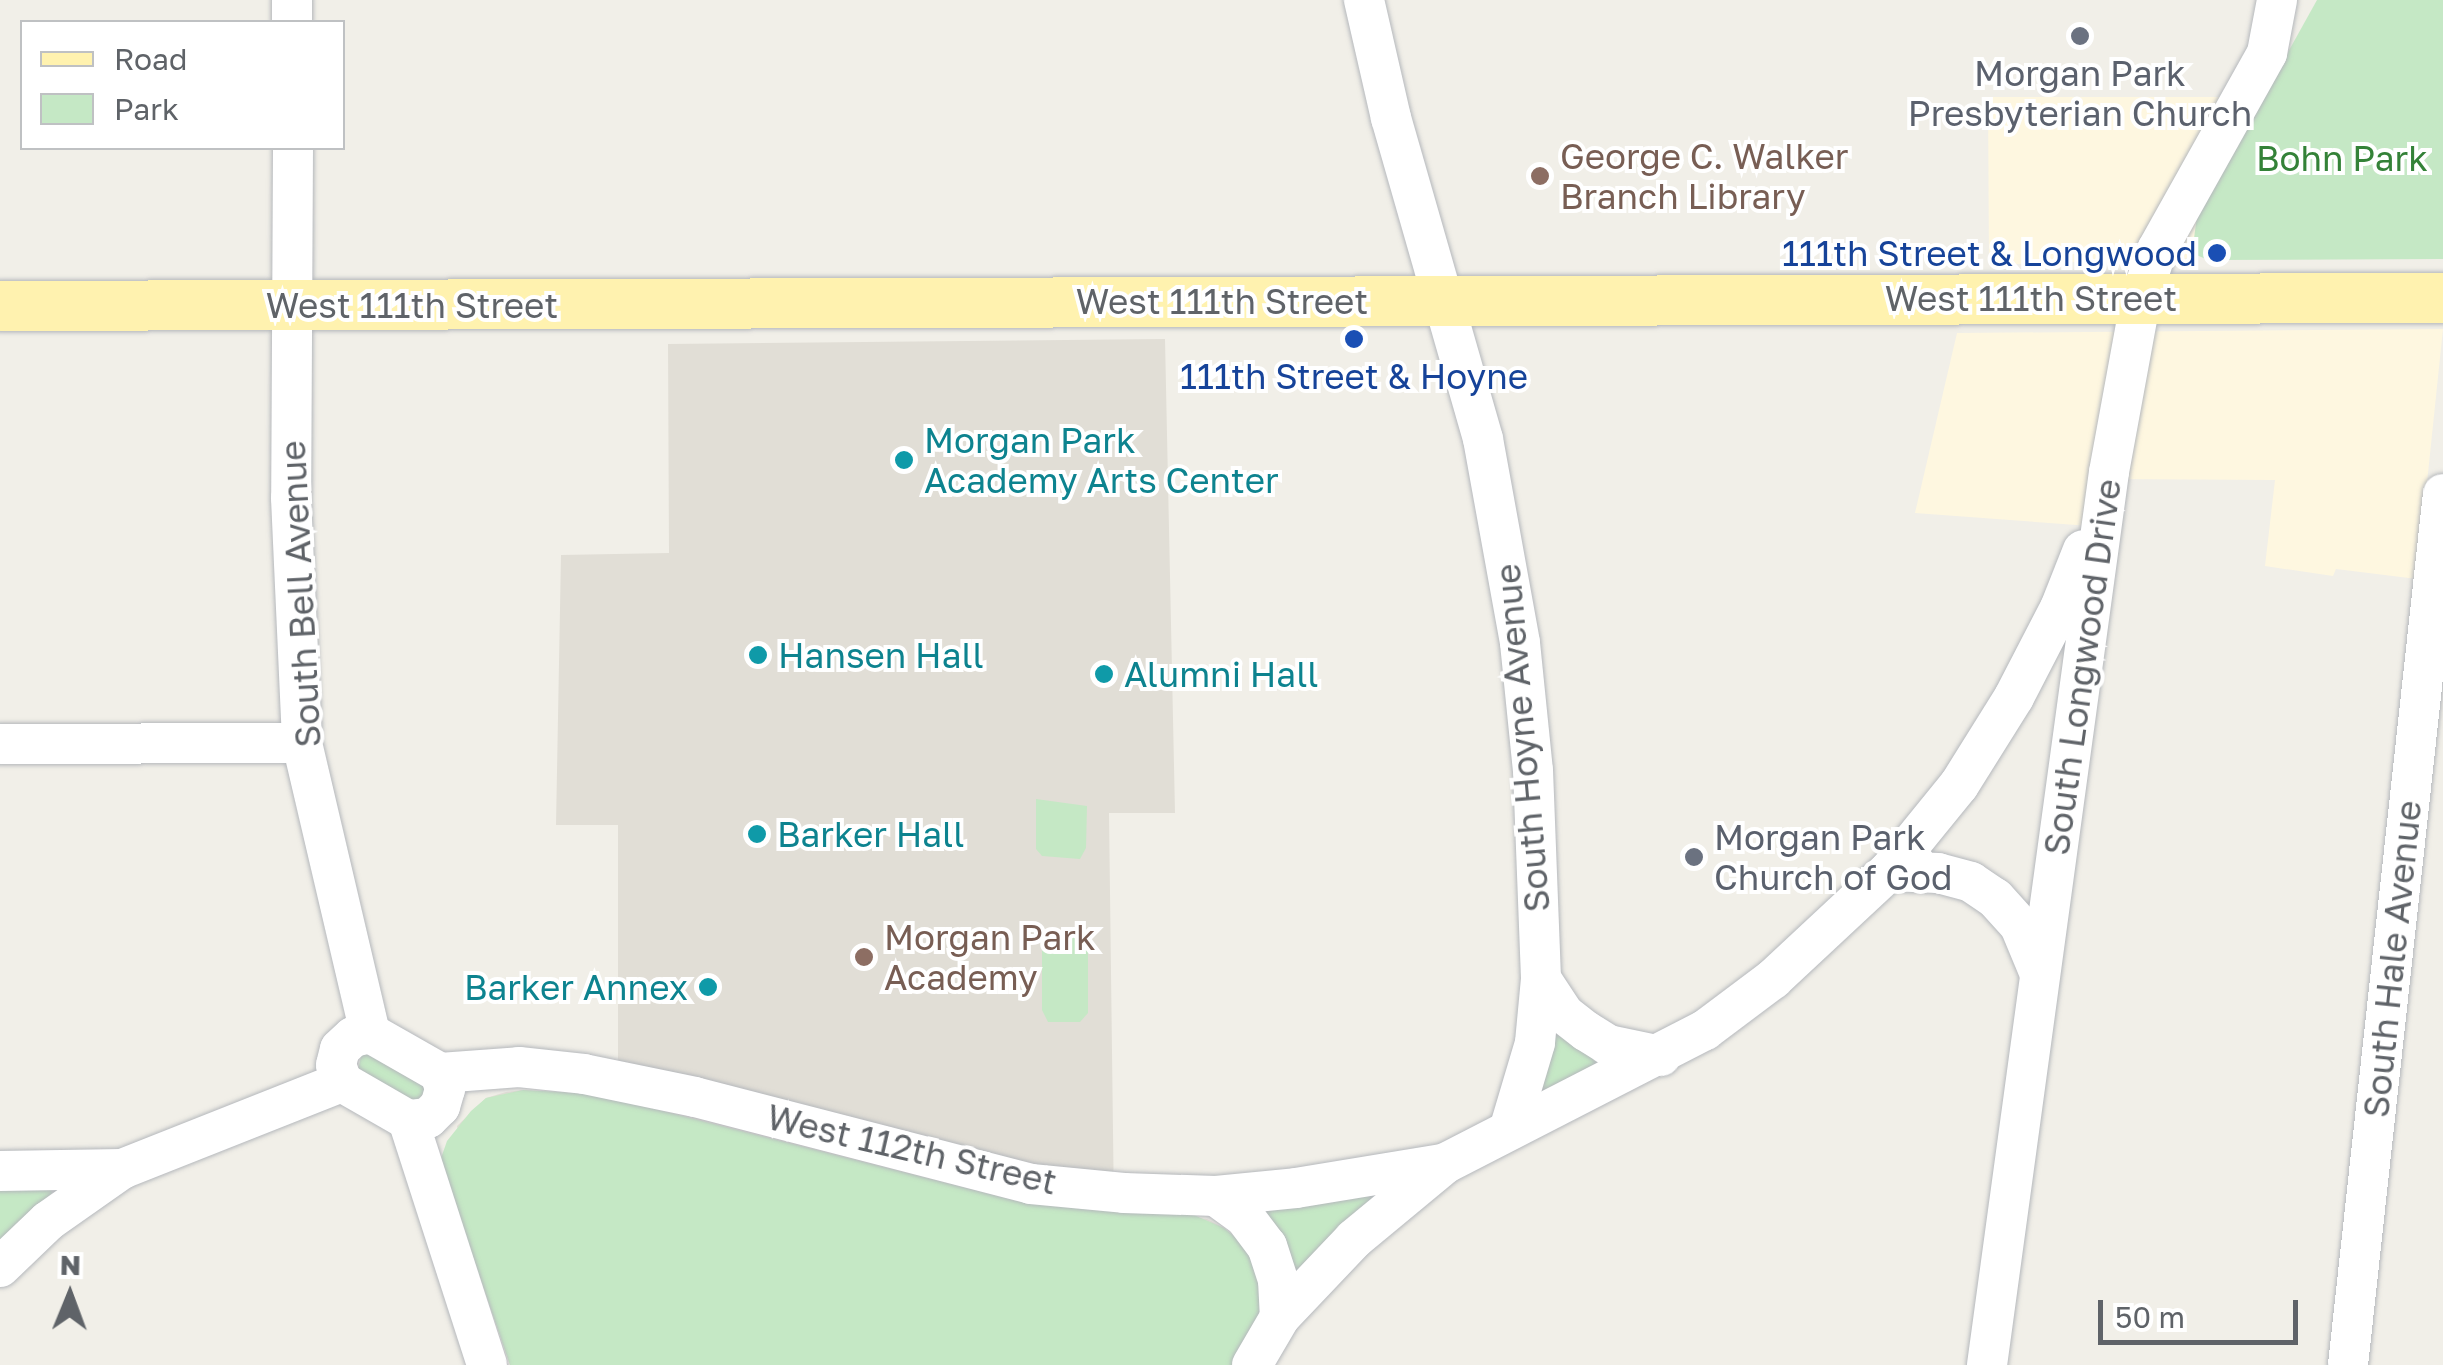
<!DOCTYPE html>
<style>
body{margin:0}
#map{position:relative;width:2443px;height:1365px;overflow:hidden;background:#f1efe8;font-family:"Golos Text",sans-serif}
div>[style]{position:absolute}
.commercial>*{inset:0;background:#fef7e0}
.education>*{inset:0;background:#e1ded6}
.green>*{inset:0;background:#c5e8c5}
.roads{filter:drop-shadow(0 0 2px #b5b8bc) drop-shadow(0 0 2px #b5b8bc)}
.minor>*{height:40px;margin:-20px;padding:0 20px;transform-origin:20px;border-radius:20px;background:#fff}
.major>*{height:50px;margin:-25px;padding:0 25px;transform-origin:25px;border-radius:25px;background:#fff2af}
.dots>*{width:28px;height:28px;translate:-50% -50%;box-sizing:border-box;border:5px solid #fff;border-radius:50%}
span{translate:-50% -50%;white-space:nowrap;text-align:center;line-height:1.15;-webkit-text-stroke:8px #fff;paint-order:stroke}
.worship-label{font-size:35px;color:#5b616d}
.left{translate:0 -50%;text-align:left}
.education-label{font-size:35px;color:#785e54}
.park-label{font-size:35px;color:#348238}
.transit-label{font-size:35px;color:#164399}
.right{translate:-100% -50%;text-align:right}
.street-label{font-size:35px;color:#5f6368}
.culture-label{font-size:35px;color:#0d838f}
.legend{position:absolute;left:20px;top:20px;width:325px;height:130px;box-sizing:border-box;background:#fff;border:2px solid #bfc1c3;margin:0;padding:12px 18px;list-style:none;font-size:30px;color:#5f6368}
.legend li{display:flex;align-items:center;gap:20px;height:50px}
.legend b{width:50px;border:2px solid #bfc1c3}
.north{position:absolute;left:20px;top:1245px;width:100px;height:100px;-webkit-text-stroke:8px #fff;paint-order:stroke;rotate:1deg;font-size:28px;font-weight:700;line-height:40px;text-align:center;color:#5f6368}
.north::after{content:'';display:block;margin:auto;width:35px;height:45px;background:#5f6368;clip-path:polygon(50% 0,100% 100%,50% 72%,0 100%)}
.scale{position:absolute;left:2098px;top:1300px;width:200px;height:45px;box-sizing:border-box;border:5px solid #5f6368;border-top:0;padding-left:12px;font-size:30px;line-height:35px;white-space:nowrap;color:#5f6368;-webkit-text-stroke:8px #fff;paint-order:stroke}
</style>
<div id="map">
<div class="commercial">
<i style="clip-path:polygon(1988px 97px,2260px 97px,2192px 253px,2197px 258px,1989px 265px)"></i>
<i style="clip-path:polygon(2443px 329px,2417px 579px,2336px 569px,2333px 576px,2265px 566px,2275px 480px,2108px 479px,2090px 526px,1915px 513px,1957px 333px)"></i>
</div>
<div class="education">
<i style="clip-path:polygon(1165px 339px,1175px 813px,1109px 813px,1114px 1210px,1207px 1219px,1224px 1228px,510px 1365px,499px 1331px,457px 1126px,486px 1098px,506px 1092px,523px 1090px,618px 1100px,618px 825px,556px 825px,561px 555px,669px 553px,668px 344px)"></i>
</div>
<div class="green">
<i style="clip-path:polygon(2317px 0,2443px 0,2443px 259px,2208px 260px,2192px 253px,2197px 216px)"></i>
<i style="clip-path:polygon(1036px 799px,1087px 806px,1086px 848px,1080px 859px,1042px 856px,1036px 849px)"></i>
<i style="clip-path:polygon(1052px 932px,1080px 934px,1088px 939px,1088px 1013px,1080px 1022px,1048px 1022px,1042px 1010px,1042px 942px)"></i>
<i style="clip-path:polygon(1552px 1023px,1611px 1058px,1538px 1096px)"></i>
<i style="clip-path:polygon(362px 1051px,432px 1087px,417px 1105px,358px 1071px)"></i>
<i style="clip-path:polygon(523px 1090px,581px 1093px,643px 1106px,1017px 1201px,1092px 1210px,1187px 1212px,1224px 1228px,1240px 1241px,1252px 1259px,1260px 1288px,1263px 1305px,1258px 1322px,1235px 1365px,510px 1365px,440px 1161px,447px 1141px,471px 1111px,486px 1098px)"></i>
<i style="clip-path:polygon(0 1189px,51px 1189px,52px 1193px,0 1243px)"></i>
<i style="clip-path:polygon(1386px 1191px,1299px 1277px,1258px 1205px)"></i>
</div>
<div class="roads">
<div class="minor">
<i style="left:292px;top:0;width:22px;rotate:90deg"></i>
<i style="left:1364px;top:0;width:121px;rotate:77.1deg"></i>
<i style="left:1391px;top:118px;width:334px;rotate:74deg"></i>
<i style="left:1483px;top:439px;width:207px;rotate:79.7deg"></i>
<i style="left:1520px;top:643px;width:128px;rotate:84.2deg"></i>
<i style="left:1533px;top:770px;width:209px;rotate:87.8deg"></i>
<i style="left:1541px;top:979px;width:64px;rotate:95.4deg"></i>
<i style="left:1535px;top:1043px;width:91px;rotate:106.6deg"></i>
<i style="left:293px;top:148px;width:350px;rotate:90.3deg"></i>
<i style="left:291px;top:498px;width:245px;rotate:87.4deg"></i>
<i style="left:302px;top:743px;width:298px;rotate:76.8deg"></i>
<i style="left:0;top:744px;width:302px;rotate:-0.2deg"></i>
<i style="left:1889px;top:871px;width:49px;rotate:2.3deg"></i>
<i style="left:1938px;top:873px;width:34px;rotate:15deg"></i>
<i style="left:1971px;top:882px;width:29px;rotate:34deg"></i>
<i style="left:1995px;top:898px;width:38px;rotate:48deg"></i>
<i style="left:2020px;top:926px;width:52px;rotate:67.4deg"></i>
<i style="left:1541px;top:979px;width:42px;rotate:56.7deg"></i>
<i style="left:1564px;top:1014px;width:28px;rotate:38deg"></i>
<i style="left:1586px;top:1031px;width:26px;rotate:32deg"></i>
<i style="left:1608px;top:1045px;width:54px;rotate:11.7deg"></i>
<i style="left:370px;top:1033px;width:81px;rotate:29.7deg"></i>
<i style="left:440px;top:1073px;width:17px;rotate:73deg"></i>
<i style="left:445px;top:1089px;width:18px;rotate:106deg"></i>
<i style="left:440px;top:1106px;width:17px;rotate:135deg"></i>
<i style="left:428px;top:1118px;width:20px;rotate:174deg"></i>
<i style="left:408px;top:1120px;width:76px;rotate:-150.1deg"></i>
<i style="left:342px;top:1082px;width:18px;rotate:-109deg"></i>
<i style="left:336px;top:1065px;width:16px;rotate:-76deg"></i>
<i style="left:340px;top:1049px;width:18px;rotate:-43deg"></i>
<i style="left:353px;top:1037px;width:17px;rotate:-13deg"></i>
<i style="left:440px;top:1073px;width:79px;rotate:-4.3deg"></i>
<i style="left:519px;top:1067px;width:65px;rotate:6.1deg"></i>
<i style="left:584px;top:1074px;width:113px;rotate:11.7deg"></i>
<i style="left:695px;top:1097px;width:347px;rotate:14.5deg"></i>
<i style="left:1031px;top:1184px;width:93px;rotate:5.5deg"></i>
<i style="left:1124px;top:1193px;width:92px;rotate:1.9deg"></i>
<i style="left:1216px;top:1196px;width:80px;rotate:-5.7deg"></i>
<i style="left:1296px;top:1188px;width:148px;rotate:-9.3deg"></i>
<i style="left:408px;top:1120px;width:257px;rotate:72.1deg"></i>
<i style="left:0;top:1171px;width:122px;rotate:-0.9deg"></i>
<i style="left:122px;top:1169px;width:237px;rotate:-21.6deg"></i>
<i style="left:1216px;top:1196px;width:34px;rotate:36deg"></i>
<i style="left:1244px;top:1216px;width:38px;rotate:53deg"></i>
<i style="left:1267px;top:1246px;width:36px;rotate:72deg"></i>
<i style="left:1278px;top:1280px;width:37px;rotate:87deg"></i>
<i style="left:0;top:1267px;width:66px;rotate:-43.8deg"></i>
<i style="left:48px;top:1221px;width:90px;rotate:-35.1deg"></i>
<i style="left:1252px;top:1365px;width:56px;rotate:-59.7deg"></i>
<i style="left:1280px;top:1317px;width:108px;rotate:-46.5deg"></i>
<i style="left:1354px;top:1239px;width:119px;rotate:-39.6deg"></i>
<i style="left:1446px;top:1163px;width:291px;rotate:-27.2deg"></i>
<i style="left:1705px;top:1030px;width:85px;rotate:-36.9deg"></i>
<i style="left:1773px;top:979px;width:158px;rotate:-43deg"></i>
<i style="left:1889px;top:871px;width:111px;rotate:-50.9deg"></i>
<i style="left:1959px;top:785px;width:104px;rotate:-58deg"></i>
<i style="left:2014px;top:697px;width:100px;rotate:-62.7deg"></i>
<i style="left:2060px;top:608px;width:62px;rotate:-68.4deg"></i>
<i style="left:1987px;top:1365px;width:901px;rotate:-82.22deg"></i>
<i style="left:2109px;top:472px;width:178px;rotate:-79.6deg"></i>
<i style="left:2141px;top:297px;width:50px;rotate:-71.2deg"></i>
<i style="left:2157px;top:250px;width:226px;rotate:-60.8deg"></i>
<i style="left:2267px;top:53px;width:54px;rotate:-79.3deg"></i>
<i style="left:2348px;top:1365px;width:876px;rotate:-83.78deg"></i>
</div>
<div class="major">
<i style="left:0;top:306px;width:2443px;rotate:-0.19deg"></i>
</div>
</div>
<div class="dots">
<i style="left:2080px;top:36px;background:#6b7280"></i>
<i style="left:1540px;top:176px;background:#8d6e63"></i>
<i style="left:2217px;top:253px;background:#1a4fb4"></i>
<i style="left:1354px;top:339px;background:#1a4fb4"></i>
<i style="left:904px;top:460px;background:#0f9aa8"></i>
<i style="left:758px;top:655px;background:#0f9aa8"></i>
<i style="left:1104px;top:674px;background:#0f9aa8"></i>
<i style="left:757px;top:834px;background:#0f9aa8"></i>
<i style="left:1694px;top:857px;background:#6b7280"></i>
<i style="left:864px;top:957px;background:#8d6e63"></i>
<i style="left:708px;top:987px;background:#0f9aa8"></i>
</div>
<div class="worship-label">
<span style="left:2080px;top:93px">Morgan Park<br>Presbyterian Church</span>
<span class="left" style="left:1714px;top:857px">Morgan Park<br>Church of God</span>
</div>
<div class="education-label">
<span class="left" style="left:1560px;top:176px">George C. Walker<br>Branch Library</span>
<span class="left" style="left:884px;top:957px">Morgan Park<br>Academy</span>
</div>
<div class="park-label">
<span style="left:2342px;top:158px">Bohn Park</span>
</div>
<div class="transit-label">
<span class="right" style="left:2197px;top:253px">111th Street &amp; Longwood</span>
<span style="left:1354px;top:376px">111th Street &amp; Hoyne</span>
</div>
<div class="street-label">
<span style="left:2031px;top:298px">West 111th Street</span>
<span style="left:1222px;top:301px">West 111th Street</span>
<span style="left:412px;top:305px">West 111th Street</span>
<span style="left:300px;top:594px;rotate:-93deg">South Bell Avenue</span>
<span style="left:2082px;top:667px;rotate:-82deg">South Longwood Drive</span>
<span style="left:1522px;top:738px;rotate:-95deg">South Hoyne Avenue</span>
<span style="left:2392px;top:959px;rotate:-84deg">South Hale Avenue</span>
<span style="left:912px;top:1149px;rotate:13deg">West 112th Street</span>
</div>
<div class="culture-label">
<span class="left" style="left:924px;top:460px">Morgan Park<br>Academy Arts Center</span>
<span class="left" style="left:778px;top:655px">Hansen Hall</span>
<span class="left" style="left:1124px;top:674px">Alumni Hall</span>
<span class="left" style="left:777px;top:834px">Barker Hall</span>
<span class="right" style="left:688px;top:987px">Barker Annex</span>
</div>
<ul class="legend">
<li><b style="height:12px;background:#fff2af"></b>Road</li>
<li><b style="height:28px;background:#c5e8c5"></b>Park</li>
</ul>
<div class="north">N</div>
<div class="scale">50 m</div>
</div>
